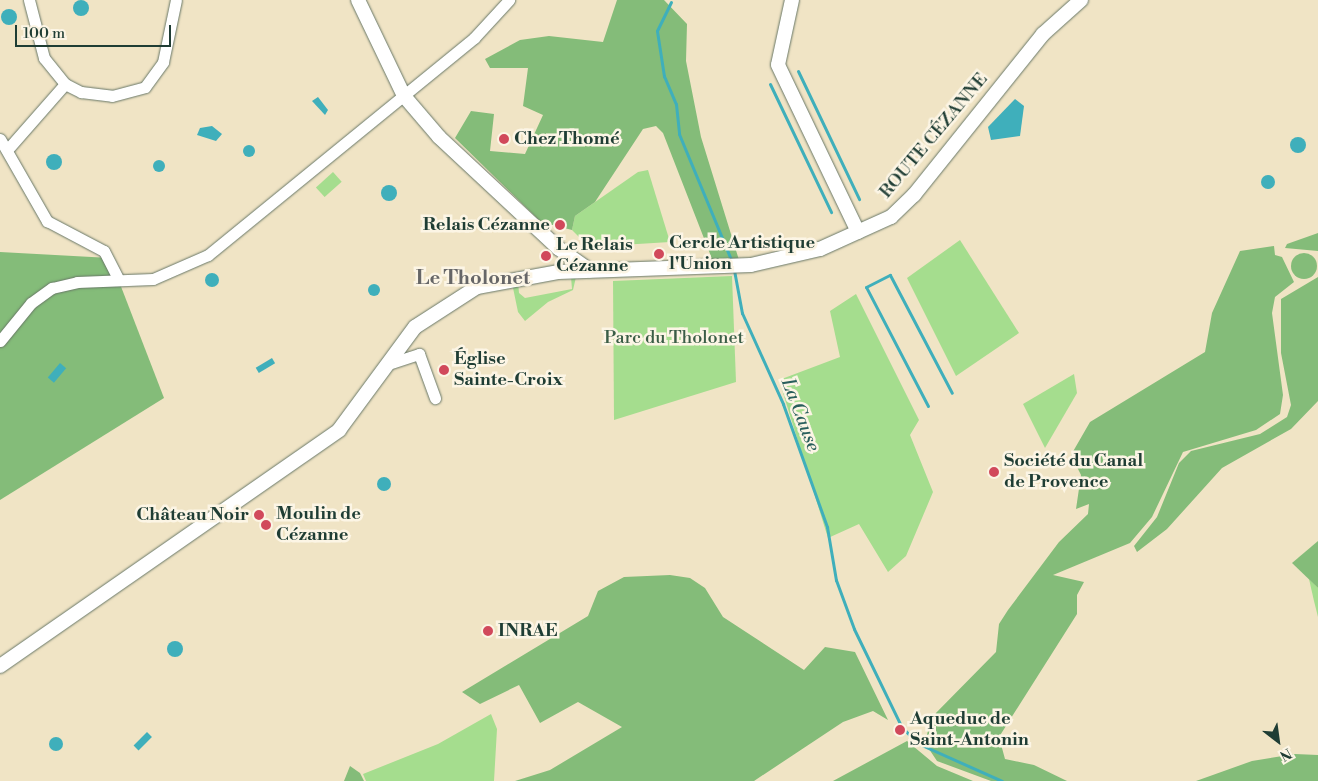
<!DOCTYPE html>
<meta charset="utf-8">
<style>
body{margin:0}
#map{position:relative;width:1318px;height:781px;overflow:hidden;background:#f0e4c5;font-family:"Libre Bodoni",serif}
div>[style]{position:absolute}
.green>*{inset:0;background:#a5dd8e;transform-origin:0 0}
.forest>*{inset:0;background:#84bc79}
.round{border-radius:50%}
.water>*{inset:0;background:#3fafbb;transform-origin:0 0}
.stream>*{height:3px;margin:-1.5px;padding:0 1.5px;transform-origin:1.5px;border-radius:1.5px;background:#3fafbb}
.roads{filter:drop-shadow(0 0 1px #687767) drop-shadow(0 0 1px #687767)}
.minor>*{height:11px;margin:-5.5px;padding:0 5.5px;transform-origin:5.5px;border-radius:5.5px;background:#fff}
.tertiary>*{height:14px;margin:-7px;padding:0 7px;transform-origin:7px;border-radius:7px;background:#fff}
.dots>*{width:14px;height:14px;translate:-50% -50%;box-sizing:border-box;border:2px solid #fcf5e5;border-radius:50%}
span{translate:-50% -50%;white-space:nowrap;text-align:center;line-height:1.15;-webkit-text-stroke:5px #fcf5e5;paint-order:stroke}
.street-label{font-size:18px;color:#1f3d34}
.poi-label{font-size:18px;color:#1f3d34;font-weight:700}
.left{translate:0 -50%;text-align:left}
.right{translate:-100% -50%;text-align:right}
.park-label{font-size:18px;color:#3a5d46}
.water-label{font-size:19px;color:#295f5c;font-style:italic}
.quarter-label{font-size:20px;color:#666667;font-weight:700}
.north{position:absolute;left:1253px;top:716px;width:50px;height:50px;-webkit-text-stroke:4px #fcf5e5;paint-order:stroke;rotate:150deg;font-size:14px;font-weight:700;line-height:20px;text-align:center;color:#1f3d34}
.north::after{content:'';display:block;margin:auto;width:18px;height:22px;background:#1f3d34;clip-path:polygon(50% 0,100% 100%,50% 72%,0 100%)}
.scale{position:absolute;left:15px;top:25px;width:156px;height:22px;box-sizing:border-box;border:2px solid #1f3d34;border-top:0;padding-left:6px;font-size:15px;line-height:18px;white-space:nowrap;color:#1f3d34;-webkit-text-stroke:4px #fcf5e5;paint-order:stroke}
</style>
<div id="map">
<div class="green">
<i style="clip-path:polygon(648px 170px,670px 242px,589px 247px,572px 230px,575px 216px,638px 172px)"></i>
<i style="left:333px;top:172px;width:13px;height:23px;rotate:48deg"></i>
<i style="clip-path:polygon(960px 240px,1019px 333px,956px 376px,907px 278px)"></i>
<i style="clip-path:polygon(732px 276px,736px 382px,614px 420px,613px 281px)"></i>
<i style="clip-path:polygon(571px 277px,576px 277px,573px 290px,548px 302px,525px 321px,518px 312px,512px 283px,518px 282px,519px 293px,525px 298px,572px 289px)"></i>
<i style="clip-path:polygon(856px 294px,919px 420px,910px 435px,933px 492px,906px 556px,888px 572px,859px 524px,828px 538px,779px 380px,840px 357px,830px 311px)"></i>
<i style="clip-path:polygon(1074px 374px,1077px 393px,1045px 448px,1023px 404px)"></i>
<i style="clip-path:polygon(1309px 579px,1318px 588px,1318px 617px,1314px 601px)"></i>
<i style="clip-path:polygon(491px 714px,497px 729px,494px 781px,366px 781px,363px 774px,438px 744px)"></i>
</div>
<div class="forest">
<i style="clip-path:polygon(617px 0,664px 0,687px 24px,686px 61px,701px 137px,739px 260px,714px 264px,663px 133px,656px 126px,643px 129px,595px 202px,575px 216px,572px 230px,541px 222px,455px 138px,471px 111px,494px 114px,490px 151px,525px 154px,543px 115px,523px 106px,528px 68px,490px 68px,485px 59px,520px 40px,549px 36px,603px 42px)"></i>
<i style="clip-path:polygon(1318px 233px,1318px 251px,1285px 248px,1287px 244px)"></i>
<i style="clip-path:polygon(1274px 246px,1275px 255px,1282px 257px,1294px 282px,1275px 297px,1272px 313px,1283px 395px,1280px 414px,1256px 430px,1183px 452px,1152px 517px,1130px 543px,1053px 575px,1084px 582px,1077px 595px,1077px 614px,999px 737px,1005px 759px,1034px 765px,1067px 781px,991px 781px,937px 761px,925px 743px,931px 718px,996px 652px,999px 624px,1008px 610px,1059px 542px,1088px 514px,1089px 504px,1076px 509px,1081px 475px,1071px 455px,1090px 422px,1205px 352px,1212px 313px,1240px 251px)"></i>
<i style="clip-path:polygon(0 252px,110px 258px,164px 398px,0 500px)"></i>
<i class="round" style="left:1291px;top:253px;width:26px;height:26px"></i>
<i style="clip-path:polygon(1318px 277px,1318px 401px,1291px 429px,1222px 468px,1167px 529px,1137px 552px,1134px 546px,1157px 517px,1179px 463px,1191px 451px,1260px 434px,1287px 417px,1291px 405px,1281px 353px,1281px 299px)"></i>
<i style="clip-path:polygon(1318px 541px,1318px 588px,1292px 563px)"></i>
<i style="clip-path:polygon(670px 575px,690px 578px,705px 588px,723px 617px,804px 670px,825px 647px,855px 652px,888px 720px,873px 711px,843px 722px,754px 781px,515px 781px,550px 770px,622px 727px,578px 702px,540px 723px,519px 685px,480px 704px,462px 692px,588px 616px,598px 591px,624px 577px)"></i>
<i style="clip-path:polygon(907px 741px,937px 766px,973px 781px,833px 781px)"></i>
<i style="clip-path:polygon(1295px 754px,1318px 755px,1318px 781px,1196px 781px,1252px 761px)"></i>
<i style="clip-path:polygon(350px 766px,360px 773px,364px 781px,344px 781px)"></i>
</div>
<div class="water">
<i class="round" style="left:73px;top:0;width:16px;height:16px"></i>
<i class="round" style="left:1px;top:9px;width:16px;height:16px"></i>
<i style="clip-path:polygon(318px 97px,328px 110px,325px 115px,312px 101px)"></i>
<i style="clip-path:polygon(1015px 99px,1024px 106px,1020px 136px,991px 140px,988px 127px)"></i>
<i style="clip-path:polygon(212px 126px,222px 134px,216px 141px,197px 135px,200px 128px)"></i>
<i class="round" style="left:1290px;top:137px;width:16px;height:16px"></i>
<i class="round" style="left:243px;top:145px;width:12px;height:12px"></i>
<i class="round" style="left:46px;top:154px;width:16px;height:16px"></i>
<i class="round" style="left:153px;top:160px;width:12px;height:12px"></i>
<i class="round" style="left:1261px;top:175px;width:14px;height:14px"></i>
<i class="round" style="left:381px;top:185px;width:16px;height:16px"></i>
<i class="round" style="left:205px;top:273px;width:14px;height:14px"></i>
<i class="round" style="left:368px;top:284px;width:12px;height:12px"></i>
<i style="left:272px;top:358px;width:6px;height:19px;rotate:59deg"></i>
<i style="left:60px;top:363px;width:8px;height:19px;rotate:40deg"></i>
<i class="round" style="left:377px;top:477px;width:14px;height:14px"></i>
<i class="round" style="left:167px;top:641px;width:16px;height:16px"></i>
<i style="left:147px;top:732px;width:7px;height:19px;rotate:45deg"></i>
<i class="round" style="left:49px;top:737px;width:14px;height:14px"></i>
</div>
<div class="stream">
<i style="left:671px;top:2px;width:32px;rotate:116deg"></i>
<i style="left:657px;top:31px;width:46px;rotate:81.2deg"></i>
<i style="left:664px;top:76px;width:30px;rotate:67deg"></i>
<i style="left:676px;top:104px;width:30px;rotate:84deg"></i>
<i style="left:679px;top:134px;width:139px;rotate:67.5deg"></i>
<i style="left:798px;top:71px;width:142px;rotate:64.5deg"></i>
<i style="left:770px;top:84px;width:142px;rotate:64.5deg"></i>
<i style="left:734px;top:270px;width:44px;rotate:79.5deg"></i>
<i style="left:742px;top:313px;width:100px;rotate:65.7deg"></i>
<i style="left:783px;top:404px;width:131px;rotate:70.3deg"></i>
<i style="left:827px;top:527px;width:54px;rotate:80.4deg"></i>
<i style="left:836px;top:580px;width:52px;rotate:69.8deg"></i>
<i style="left:854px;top:629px;width:108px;rotate:64.1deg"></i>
<i style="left:901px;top:726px;width:23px;rotate:47deg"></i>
<i style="left:917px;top:743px;width:93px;rotate:24.1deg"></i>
<i style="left:928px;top:406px;width:134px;rotate:-117.5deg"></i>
<i style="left:866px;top:287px;width:27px;rotate:-27deg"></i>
<i style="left:890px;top:275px;width:133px;rotate:62.3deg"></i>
</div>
<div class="roads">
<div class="minor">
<i style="left:29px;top:0;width:60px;rotate:75.5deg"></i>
<i style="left:44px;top:58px;width:33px;rotate:51deg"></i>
<i style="left:0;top:139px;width:95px;rotate:60.2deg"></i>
<i style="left:47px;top:221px;width:64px;rotate:27.8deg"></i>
<i style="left:104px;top:251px;width:31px;rotate:63deg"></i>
<i style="left:7px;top:150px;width:88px;rotate:-48.7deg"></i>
<i style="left:65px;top:84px;width:18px;rotate:27deg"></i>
<i style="left:81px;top:92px;width:31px;rotate:7deg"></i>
<i style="left:112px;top:96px;width:34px;rotate:-15deg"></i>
<i style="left:145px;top:87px;width:31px;rotate:-54deg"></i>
<i style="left:163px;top:62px;width:63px;rotate:-78.2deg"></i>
<i style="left:0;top:341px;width:49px;rotate:-50.8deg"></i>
<i style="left:31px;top:303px;width:26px;rotate:-36deg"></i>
<i style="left:52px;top:288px;width:26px;rotate:-13deg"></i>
<i style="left:77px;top:282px;width:76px;rotate:-2.3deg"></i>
<i style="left:153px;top:279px;width:60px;rotate:-23.6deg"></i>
<i style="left:208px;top:255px;width:343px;rotate:-39.2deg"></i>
<i style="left:474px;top:38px;width:52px;rotate:-47.4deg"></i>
<i style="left:385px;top:365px;width:36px;rotate:-18deg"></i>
<i style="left:419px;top:354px;width:47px;rotate:70deg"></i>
</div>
<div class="tertiary">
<i style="left:358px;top:0;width:106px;rotate:64.4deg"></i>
<i style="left:404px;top:96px;width:54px;rotate:49.5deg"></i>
<i style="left:439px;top:137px;width:163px;rotate:43deg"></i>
<i style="left:558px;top:248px;width:39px;rotate:35deg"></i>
<i style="left:792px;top:0;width:66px;rotate:102.2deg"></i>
<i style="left:778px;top:65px;width:185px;rotate:64.4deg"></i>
<i style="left:0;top:666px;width:413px;rotate:-34.8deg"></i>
<i style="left:339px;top:430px;width:128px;rotate:-53.6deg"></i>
<i style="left:415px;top:327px;width:74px;rotate:-32.8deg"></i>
<i style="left:477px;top:287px;width:82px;rotate:-10.5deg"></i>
<i style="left:558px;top:272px;width:193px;rotate:-2.1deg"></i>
<i style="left:751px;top:265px;width:71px;rotate:-13.1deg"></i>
<i style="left:820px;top:249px;width:78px;rotate:-24.3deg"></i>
<i style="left:891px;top:217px;width:32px;rotate:-44deg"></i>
<i style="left:914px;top:195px;width:206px;rotate:-51.3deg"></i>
<i style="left:1043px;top:34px;width:51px;rotate:-41.8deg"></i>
</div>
</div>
<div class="dots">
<i style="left:504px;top:139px;background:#d1495b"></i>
<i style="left:560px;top:225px;background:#d1495b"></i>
<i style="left:659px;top:254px;background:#d1495b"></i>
<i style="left:546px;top:256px;background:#d1495b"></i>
<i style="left:444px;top:370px;background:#d1495b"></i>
<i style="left:994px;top:472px;background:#d1495b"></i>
<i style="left:259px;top:515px;background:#d1495b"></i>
<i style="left:266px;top:525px;background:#d1495b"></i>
<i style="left:488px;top:631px;background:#d1495b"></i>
<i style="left:900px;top:730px;background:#d1495b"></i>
</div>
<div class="street-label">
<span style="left:934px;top:136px;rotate:-50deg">ROUTE CÉZANNE</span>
</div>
<div class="poi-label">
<span class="left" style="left:514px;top:139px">Chez Thomé</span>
<span class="right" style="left:550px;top:225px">Relais Cézanne</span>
<span class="left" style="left:669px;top:254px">Cercle Artistique<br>l'Union</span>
<span class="left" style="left:556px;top:256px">Le Relais<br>Cézanne</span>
<span class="left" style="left:454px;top:370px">Église<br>Sainte-Croix</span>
<span class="left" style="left:1004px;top:472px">Société du Canal<br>de Provence</span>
<span class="right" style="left:249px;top:515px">Château Noir</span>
<span class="left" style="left:276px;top:525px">Moulin de<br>Cézanne</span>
<span class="left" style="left:498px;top:631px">INRAE</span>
<span class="left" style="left:910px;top:730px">Aqueduc de<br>Saint-Antonin</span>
</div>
<div class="park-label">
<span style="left:674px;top:338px">Parc du Tholonet</span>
</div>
<div class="water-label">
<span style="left:800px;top:415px;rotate:69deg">La Cause</span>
</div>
<div class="quarter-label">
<span style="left:473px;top:278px">Le Tholonet</span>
</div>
<div class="north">N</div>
<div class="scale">100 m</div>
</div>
